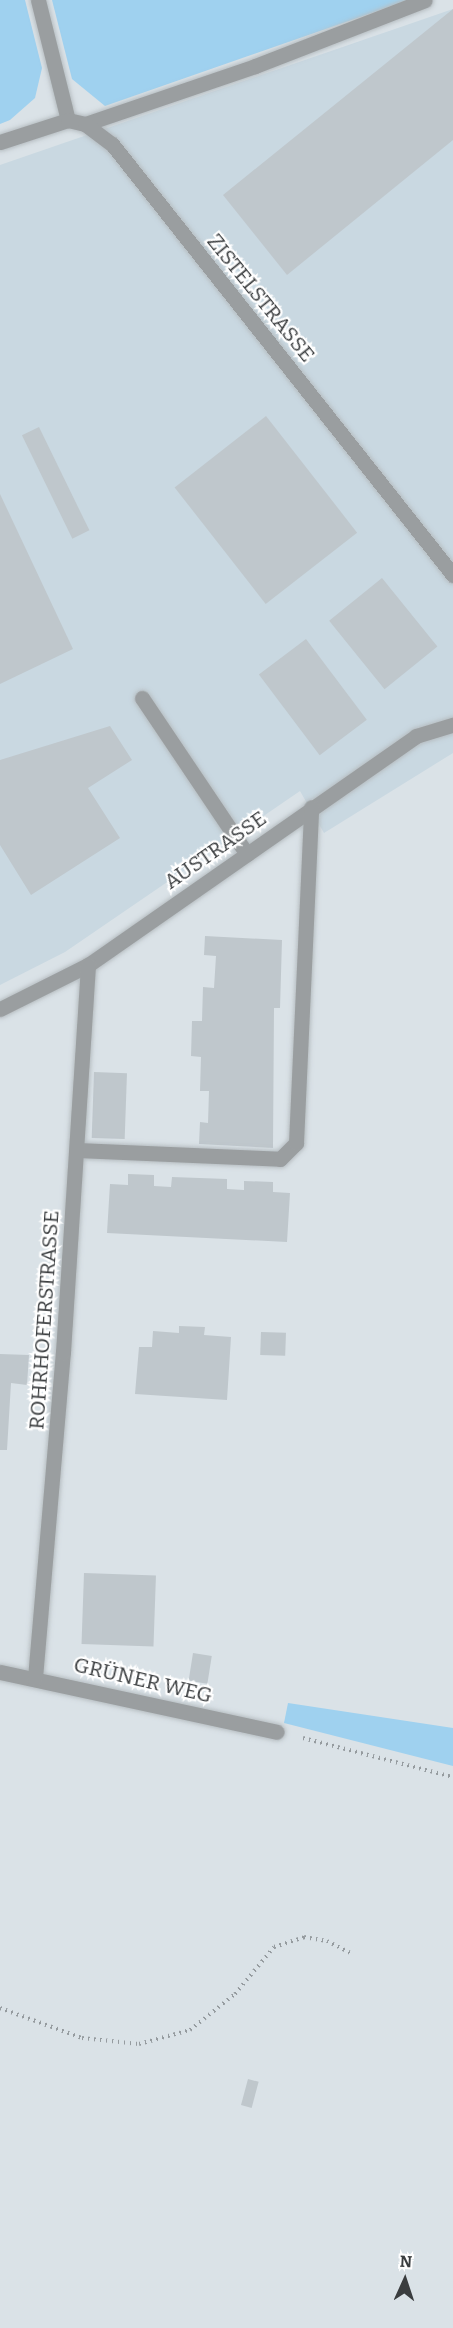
<!DOCTYPE html>
<meta charset="utf-8">
<style>
body{margin:0}
#map{position:relative;width:453px;height:2328px;overflow:hidden;background:#dae2e7;font-family:Bitter,serif}
div>[style]{position:absolute}
.built>*{inset:0;background:#c9d8e1}
.green>*{inset:0;background:#9fd1ef}
.building>*{inset:0;background:#bfc7cc;transform-origin:0 0}
.path>*{height:4px;margin-top:-2px;transform-origin:0;background:repeating-linear-gradient(90deg,#959b9f 0 1.5px,transparent 0 6px)}
.roads{filter:drop-shadow(0 0 2px #b7bec2) drop-shadow(0 0 2px #b7bec2)}
.minor>*{height:15px;margin:-7.5px;padding:0 7.5px;transform-origin:7.5px;border-radius:7.5px;background:#9a9ea0}
span{translate:-50% -50%;white-space:nowrap;text-align:center;line-height:1.15;-webkit-text-stroke:4.5px #fff;paint-order:stroke}
.street-label{font-size:21px;color:#3a3d3f}
.north{position:absolute;left:375px;top:2250px;width:60px;height:60px;-webkit-text-stroke:4px #fff;paint-order:stroke;rotate:3deg;font-size:16px;font-weight:700;line-height:24px;text-align:center;color:#3a3d3f}
.north::after{content:'';display:block;margin:auto;width:21px;height:27px;background:#3a3d3f;clip-path:polygon(50% 0,100% 100%,50% 72%,0 100%)}
</style>
<div id="map">
<div class="built">
<i style="clip-path:polygon(453px 9px,453px 753px,324px 833px,300px 791px,65px 952px,0 985px,0 165px)"></i>
</div>
<div class="green">
<i style="clip-path:polygon(0 0,25px 0,42px 68px,35px 98px,10px 120px,0 124px)"></i>
<i style="clip-path:polygon(52px 0,409px 0,105px 106px,72px 79px)"></i>
<i style="clip-path:polygon(288px 1703px,453px 1728px,453px 1766px,284px 1723px)"></i>
</div>
<div class="building">
<i style="clip-path:polygon(453px 9px,453px 140px,287px 275px,223px 195px)"></i>
<i style="left:266px;top:416px;width:148px;height:116px;rotate:52deg"></i>
<i style="left:39px;top:427px;width:115px;height:19px;rotate:64deg"></i>
<i style="clip-path:polygon(0 494px,73px 649px,0 684px)"></i>
<i style="left:382px;top:578px;width:88px;height:68px;rotate:51deg"></i>
<i style="left:306px;top:639px;width:101px;height:59px;rotate:53deg"></i>
<i style="clip-path:polygon(110px 726px,132px 760px,88px 788px,120px 838px,31px 895px,0 845px,0 760px)"></i>
<i style="clip-path:polygon(205px 936px,282px 940px,280px 1008px,274px 1008px,273px 1148px,199px 1144px,200px 1122px,208px 1123px,209px 1091px,200px 1091px,201px 1057px,191px 1056px,192px 1021px,202px 1021px,203px 987px,214px 988px,216px 956px,204px 955px)"></i>
<i style="left:94px;top:1072px;width:33px;height:66px;rotate:2deg"></i>
<i style="clip-path:polygon(128px 1174px,154px 1175px,154px 1186px,171px 1187px,172px 1177px,227px 1179px,227px 1189px,244px 1190px,244px 1181px,273px 1182px,273px 1192px,290px 1193px,287px 1242px,107px 1233px,110px 1184px,128px 1185px)"></i>
<i style="clip-path:polygon(179px 1326px,205px 1327px,204px 1335px,231px 1337px,227px 1400px,135px 1394px,139px 1347px,152px 1347px,153px 1331px,179px 1333px)"></i>
<i style="left:261px;top:1332px;width:25px;height:23px;rotate:2deg"></i>
<i style="clip-path:polygon(0 1354px,29px 1355px,27px 1385px,11px 1383px,7px 1450px,0 1450px)"></i>
<i style="left:84px;top:1573px;width:72px;height:71px;rotate:2deg"></i>
<i style="left:193px;top:1653px;width:19px;height:28px;rotate:9deg"></i>
<i style="left:248px;top:2079px;width:11px;height:27px;rotate:15deg"></i>
</div>
<div class="path">
<i style="left:303px;top:1738px;width:155px;rotate:14.6deg"></i>
<i style="left:0;top:2008px;width:87px;rotate:20.1deg"></i>
<i style="left:82px;top:2038px;width:57px;rotate:6deg"></i>
<i style="left:139px;top:2044px;width:53px;rotate:-15.4deg"></i>
<i style="left:190px;top:2030px;width:58px;rotate:-38.7deg"></i>
<i style="left:235px;top:1994px;width:61px;rotate:-50.3deg"></i>
<i style="left:274px;top:1947px;width:32px;rotate:-18deg"></i>
<i style="left:304px;top:1937px;width:23px;rotate:10deg"></i>
<i style="left:327px;top:1941px;width:28px;rotate:27deg"></i>
</div>
<div class="roads">
<div class="minor">
<i style="left:38px;top:0;width:124px;rotate:76deg"></i>
<i style="left:85px;top:124px;width:180px;rotate:-18.8deg"></i>
<i style="left:255px;top:66px;width:182px;rotate:-21.2deg"></i>
<i style="left:0;top:142px;width:71px;rotate:-17.9deg"></i>
<i style="left:68px;top:120px;width:17px;rotate:13deg"></i>
<i style="left:85px;top:124px;width:34px;rotate:37deg"></i>
<i style="left:112px;top:144px;width:550px;rotate:51.65deg"></i>
<i style="left:142px;top:698px;width:188px;rotate:56.1deg"></i>
<i style="left:0;top:1009px;width:98px;rotate:-26.6deg"></i>
<i style="left:88px;top:965px;width:400px;rotate:-34.9deg"></i>
<i style="left:416px;top:736px;width:39px;rotate:-17deg"></i>
<i style="left:77px;top:1150px;width:203px;rotate:2.5deg"></i>
<i style="left:280px;top:1159px;width:23px;rotate:-45deg"></i>
<i style="left:296px;top:1143px;width:336px;rotate:-87.4deg"></i>
<i style="left:0;top:1672px;width:283px;rotate:12.2deg"></i>
<i style="left:35px;top:1678px;width:327px;rotate:-85.1deg"></i>
<i style="left:63px;top:1352px;width:388px;rotate:-86.3deg"></i>
</div>
</div>
<div class="street-label">
<span style="left:261px;top:298px;rotate:51deg">ZISTELSTRASSE</span>
<span style="left:215px;top:850px;rotate:-35deg">AUSTRASSE</span>
<span style="left:44px;top:1320px;rotate:-86deg">ROHRHOFERSTRASSE</span>
<span style="left:143px;top:1680px;rotate:13deg">GRÜNER WEG</span>
</div>
<div class="north">N</div>
</div>
